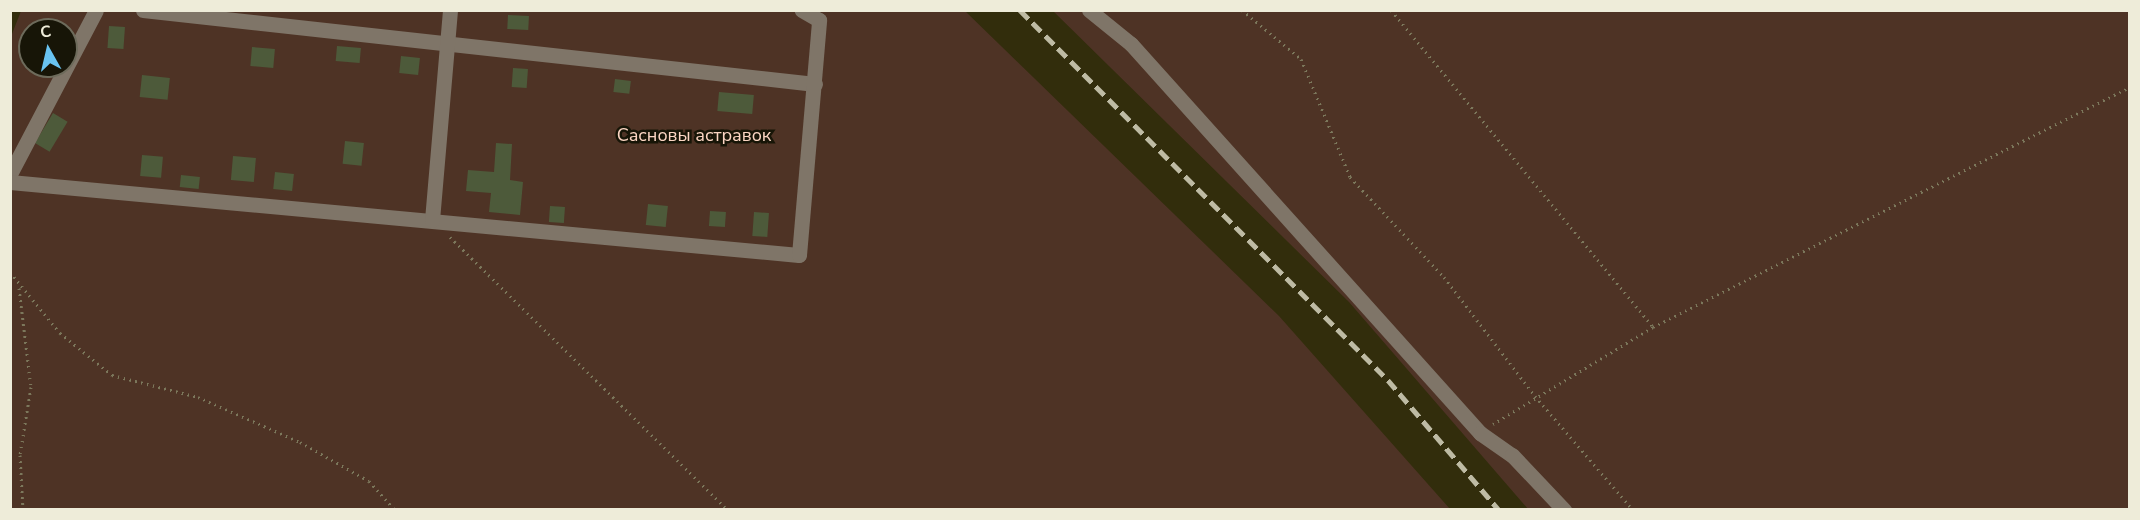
<!DOCTYPE html>
<meta charset="utf-8">
<style>
body{margin:0}
#map{position:relative;width:2140px;height:520px;overflow:hidden;background:#322d0c;font-family:"Nunito Sans",sans-serif}
div>[style]{position:absolute}
.green>*{inset:0;background:#4e3325}
.building>*{inset:0;background:#4d5a3a;transform-origin:0 0}
.path>*{height:3px;margin-top:-1.5px;transform-origin:0;background:repeating-linear-gradient(90deg,#7c785c 0 1.5px,transparent 0 6px)}
.minor>*{height:15px;margin:-7.5px;padding:0 7.5px;transform-origin:7.5px;border-radius:7.5px;background:#7f7568}
.rail>*{height:4.5px;margin-top:-2.25px;transform-origin:0;background:repeating-linear-gradient(90deg,#bebba4 0 12px,transparent 0 18px)}
span{translate:-50% -50%;white-space:nowrap;text-align:center;line-height:1.15;-webkit-text-stroke:5px #171507;paint-order:stroke}
.park-label{font-size:18px;color:#fcd6c3}
.frame{position:absolute;inset:0;border:12px solid #eeecd9;pointer-events:none}
.north{position:absolute;left:18px;top:18px;width:60px;height:60px;box-sizing:border-box;background:#171507;border:2px solid #6d6b5b;border-radius:50%;rotate:352deg;font-size:16px;font-weight:700;line-height:24px;text-align:center;color:#eeecd9}
.north::after{content:'';display:block;margin:auto;width:21px;height:27px;background:#69c3f1;clip-path:polygon(50% 0,100% 100%,50% 72%,0 100%)}
</style>
<div id="map">
<div class="green">
<i style="clip-path:polygon(evenodd,964px 10px,1279px 316px,1450px 509px,11px 510px,10px 39px,21px 11px,964px 10px,30px 30px,66px 30px,66px 66px,30px 66px,30px 30px)"></i>
<i style="clip-path:polygon(1053px 11px,2129px 11px,2129px 509px,1528px 509px,1349px 302px)"></i>
</div>
<div class="building">
<i style="left:508px;top:15px;width:21px;height:14px;rotate:3deg"></i>
<i style="left:109px;top:26px;width:16px;height:22px;rotate:4deg"></i>
<i style="left:337px;top:46px;width:24px;height:15px;rotate:5deg"></i>
<i style="left:252px;top:47px;width:23px;height:19px;rotate:5deg"></i>
<i style="left:401px;top:56px;width:19px;height:17px;rotate:6deg"></i>
<i style="left:513px;top:68px;width:15px;height:19px;rotate:4deg"></i>
<i style="left:142px;top:75px;width:28px;height:22px;rotate:6deg"></i>
<i style="left:615px;top:79px;width:16px;height:13px;rotate:7deg"></i>
<i style="left:719px;top:92px;width:35px;height:19px;rotate:5deg"></i>
<i style="left:53px;top:113px;width:17px;height:35px;rotate:31deg"></i>
<i style="left:345px;top:141px;width:19px;height:23px;rotate:6deg"></i>
<i style="clip-path:polygon(496px 143px,512px 144px,510px 180px,523px 182px,520px 215px,489px 212px,491px 193px,466px 191px,468px 170px,494px 172px)"></i>
<i style="left:142px;top:155px;width:21px;height:21px;rotate:5deg"></i>
<i style="left:233px;top:156px;width:23px;height:24px;rotate:5deg"></i>
<i style="left:275px;top:172px;width:19px;height:17px;rotate:6deg"></i>
<i style="left:181px;top:175px;width:19px;height:12px;rotate:6deg"></i>
<i style="left:648px;top:204px;width:20px;height:21px;rotate:6deg"></i>
<i style="left:550px;top:206px;width:15px;height:16px;rotate:4deg"></i>
<i style="left:710px;top:211px;width:16px;height:15px;rotate:4deg"></i>
<i style="left:754px;top:212px;width:15px;height:24px;rotate:4deg"></i>
</div>
<div class="path">
<i style="left:1037px;top:10px;width:24px"></i>
<i style="left:1242px;top:10px;width:77px;rotate:39.7deg"></i>
<i style="left:1301px;top:59px;width:128px;rotate:67.4deg"></i>
<i style="left:1350px;top:177px;width:137px;rotate:46.8deg"></i>
<i style="left:1444px;top:277px;width:150px;rotate:52.6deg"></i>
<i style="left:1535px;top:396px;width:150px;rotate:49.3deg"></i>
<i style="left:1391px;top:10px;width:411px;rotate:50.4deg"></i>
<i style="left:1653px;top:327px;width:187px;rotate:148.8deg"></i>
<i style="left:450px;top:237px;width:390px;rotate:44.5deg"></i>
<i style="left:10px;top:272px;width:79px;rotate:50.7deg"></i>
<i style="left:60px;top:333px;width:67px;rotate:38.9deg"></i>
<i style="left:112px;top:375px;width:89px;rotate:14.3deg"></i>
<i style="left:198px;top:397px;width:111px;rotate:23.8deg"></i>
<i style="left:300px;top:442px;width:79px;rotate:29.5deg"></i>
<i style="left:369px;top:481px;width:39px;rotate:48deg"></i>
<i style="left:19px;top:288px;width:100px;rotate:83.1deg"></i>
<i style="left:31px;top:387px;width:69px;rotate:99.2deg"></i>
<i style="left:20px;top:455px;width:55px;rotate:86.9deg"></i>
<i style="left:1653px;top:327px;width:534px;rotate:-26.71deg"></i>
</div>
<div class="minor">
<i style="left:143px;top:10px;width:676px;rotate:6.28deg"></i>
<i style="left:1089px;top:10px;width:54px;rotate:39deg"></i>
<i style="left:1131px;top:44px;width:523px;rotate:48.1deg"></i>
<i style="left:1480px;top:433px;width:39px;rotate:35deg"></i>
<i style="left:1512px;top:455px;width:76px;rotate:46.6deg"></i>
<i style="left:10px;top:174px;width:185px;rotate:-62.3deg"></i>
<i style="left:10px;top:182px;width:792px;rotate:5.29deg"></i>
<i style="left:799px;top:255px;width:236px;rotate:-85.1deg"></i>
<i style="left:819px;top:20px;width:20px;rotate:-150deg"></i>
<i style="left:432px;top:220px;width:211px;rotate:-85.1deg"></i>
</div>
<div class="rail">
<i style="left:1020px;top:10px;width:522px;rotate:45.16deg"></i>
<i style="left:1388px;top:380px;width:171px;rotate:49.5deg"></i>
</div>
<div class="park-label">
<span style="left:694px;top:135px">Сасновы астравок</span>
</div>
<div class="frame"></div>
<div class="north">С</div>
</div>
